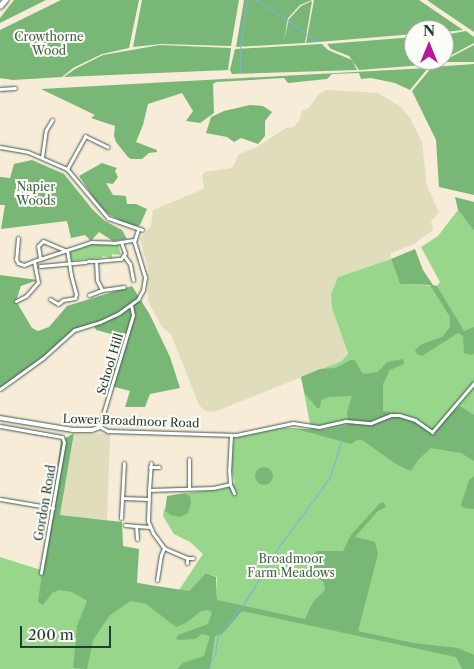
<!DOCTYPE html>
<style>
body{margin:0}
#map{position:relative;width:474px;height:669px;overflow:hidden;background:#f6ecd7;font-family:"Libre Caslon Text",serif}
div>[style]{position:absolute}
.built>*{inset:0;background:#dfddbb}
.green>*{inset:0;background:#97d68b}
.forest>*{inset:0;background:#79b777}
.round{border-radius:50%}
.stream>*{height:1px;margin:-0.5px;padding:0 0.5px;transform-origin:0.5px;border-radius:0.5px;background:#79b1e9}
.roads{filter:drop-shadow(0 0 1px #3f574c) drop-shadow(0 0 1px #3f574c)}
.minor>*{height:3px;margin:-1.5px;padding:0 1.5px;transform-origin:1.5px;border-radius:1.5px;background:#fff}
.tertiary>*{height:4px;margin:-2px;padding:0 2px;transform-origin:2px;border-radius:2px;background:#fff}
.secondary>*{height:4.5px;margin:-2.25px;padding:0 2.25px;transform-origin:2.25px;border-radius:2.25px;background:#fff}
span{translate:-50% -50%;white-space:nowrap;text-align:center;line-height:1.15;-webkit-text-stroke:4px #fdfcf7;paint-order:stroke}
.park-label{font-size:12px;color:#3d634a}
.street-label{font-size:12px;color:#1f3d34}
.north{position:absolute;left:404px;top:20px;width:50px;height:50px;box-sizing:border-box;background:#fdfcf7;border:1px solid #a4b0a9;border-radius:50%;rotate:0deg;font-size:14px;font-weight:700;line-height:20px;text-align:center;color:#1f3d34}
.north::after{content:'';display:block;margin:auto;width:18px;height:22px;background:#b5179e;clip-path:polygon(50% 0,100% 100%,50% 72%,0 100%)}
.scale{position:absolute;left:20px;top:626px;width:91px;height:22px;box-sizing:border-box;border:2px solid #1f3d34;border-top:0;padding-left:6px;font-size:15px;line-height:18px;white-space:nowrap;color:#1f3d34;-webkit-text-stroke:4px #fdfcf7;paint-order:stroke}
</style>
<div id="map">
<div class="built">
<i style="clip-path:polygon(327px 90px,378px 93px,401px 107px,410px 118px,422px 142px,427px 186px,439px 212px,431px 221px,433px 230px,414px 244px,391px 253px,391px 259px,338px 277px,331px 294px,332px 308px,348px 348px,344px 360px,214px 412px,205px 411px,199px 405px,171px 334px,162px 327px,148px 301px,148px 267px,140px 239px,151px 226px,153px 210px,201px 190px,204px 188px,202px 175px,205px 172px,232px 168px,239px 154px,257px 147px,286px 128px,294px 127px,300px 119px,302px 111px,309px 108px,319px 94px)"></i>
<i style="clip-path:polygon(74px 433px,110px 434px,107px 520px,60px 515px)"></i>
</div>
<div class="green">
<i style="clip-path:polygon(458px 210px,474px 231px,474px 659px,463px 669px,0 669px,0 557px,41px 570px,139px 583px,217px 600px,217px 577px,206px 573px,189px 591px,179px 590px,203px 554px,190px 542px,174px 534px,163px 516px,164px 508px,165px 511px,190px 496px,185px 493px,224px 489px,235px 483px,231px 468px,234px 438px,282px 428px,311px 429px,301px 377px,342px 361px,348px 353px,332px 308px,331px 294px,338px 277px,391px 259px,400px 284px,437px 286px,440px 282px,421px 247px,438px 236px)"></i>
<i style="clip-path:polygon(94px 244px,118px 244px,121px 255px,112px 254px,112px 258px,102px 256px,102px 258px,69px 261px,69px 252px)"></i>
</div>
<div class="forest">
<i style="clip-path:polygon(14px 0,46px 0,0 23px,0 18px)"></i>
<i style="clip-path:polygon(61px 0,139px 0,129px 48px,102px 54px,73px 68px,62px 77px,13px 80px,0 78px,0 30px)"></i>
<i style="clip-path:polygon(142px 0,239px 0,231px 46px,161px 44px,133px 47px)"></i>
<i style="clip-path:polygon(244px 0,312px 0,300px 5px,288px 18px,284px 41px,289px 19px,301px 6px,312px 1px,305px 43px,236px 47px)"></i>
<i style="clip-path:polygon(314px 0,419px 0,463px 30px,444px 32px,444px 30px,414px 30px,414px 34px,306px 43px)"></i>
<i style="clip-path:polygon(427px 0,474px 0,474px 32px,437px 7px)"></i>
<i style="clip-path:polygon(466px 31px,474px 37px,474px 43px,444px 59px,444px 35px)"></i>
<i style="clip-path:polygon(414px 37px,414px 60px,442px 60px,436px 64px,359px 70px,349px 56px,331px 49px,327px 44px)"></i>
<i style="clip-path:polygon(322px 44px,328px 50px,352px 60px,357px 70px,232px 74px,230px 70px,235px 49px)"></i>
<i style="clip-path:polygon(160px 45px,231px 48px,228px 70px,64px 77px,75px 69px,103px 55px)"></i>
<i style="clip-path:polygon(474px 45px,474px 62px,446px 62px,449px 58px)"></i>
<i style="clip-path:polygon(474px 64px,474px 195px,439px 187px,436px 140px,412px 91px,432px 67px)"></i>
<i style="clip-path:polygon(428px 68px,410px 90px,395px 83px,371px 78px,361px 79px,359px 73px,332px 74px,327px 79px,288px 83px,284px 78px,216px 82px,213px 84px,214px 113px,200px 123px,186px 121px,193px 111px,182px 93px,148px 104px,143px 125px,136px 142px,157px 150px,157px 152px,149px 153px,142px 159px,131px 159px,128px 157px,116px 142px,114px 136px,115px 126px,91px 118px,95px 115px,41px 89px)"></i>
<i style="clip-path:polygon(250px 105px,263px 106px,272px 112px,265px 121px,265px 136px,258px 144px,241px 138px,234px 142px,227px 137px,206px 133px,211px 117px,224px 111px)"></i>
<i style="clip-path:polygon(32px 160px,64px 174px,93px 210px,105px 221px,122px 230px,127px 239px,113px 241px,99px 232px,91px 241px,85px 235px,71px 238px,67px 221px,1px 229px,5px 205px,0 205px,0 177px,10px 178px,14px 164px)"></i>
<i style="clip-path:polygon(102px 163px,117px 168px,115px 171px,118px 177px,113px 184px,106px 183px,113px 195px,126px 196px,127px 204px,136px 204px,147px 209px,140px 225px,132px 227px,108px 214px,97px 203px,79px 176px)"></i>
<i style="clip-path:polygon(455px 197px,474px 202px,474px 231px,458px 210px)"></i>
<i style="clip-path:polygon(415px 249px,423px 270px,433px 285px,437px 286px,464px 331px,474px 327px,474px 353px,472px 355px,464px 353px,463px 336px,458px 333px,422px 356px,417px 354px,415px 350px,422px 344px,442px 337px,450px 327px,450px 317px,430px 285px,400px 284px,391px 259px)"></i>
<i style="clip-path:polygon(0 275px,38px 280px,21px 286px,16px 301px,32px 328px,38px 331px,49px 327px,67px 306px,132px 286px,150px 315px,170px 357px,180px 388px,150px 394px,145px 407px,125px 407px,130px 391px,108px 385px,122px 337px,96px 330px,93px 323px,73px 330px,43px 358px,0 388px)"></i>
<i style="clip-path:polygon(403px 359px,404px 364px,390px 370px,383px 384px,383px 411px,402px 414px,433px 429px,460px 406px,463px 408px,474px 415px,474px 461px,461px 453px,431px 448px,418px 460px,411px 471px,396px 464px,362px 440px,357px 440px,351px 444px,300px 430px,282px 428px,325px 430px,348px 425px,347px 412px,352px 396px,329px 397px,321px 400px,320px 408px,317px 408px,305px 394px,301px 377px,320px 369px,335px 368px,351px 360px,355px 360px,362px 373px,366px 374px,378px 372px,387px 362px)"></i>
<i style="clip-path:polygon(74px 433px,60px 515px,122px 522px,123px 546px,139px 549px,137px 583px,189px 591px,206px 573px,216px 577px,217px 600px,305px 619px,313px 602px,325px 590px,324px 583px,312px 572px,311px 556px,317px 551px,343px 551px,351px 535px,380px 503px,384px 502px,386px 507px,378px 511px,355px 537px,375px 542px,378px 554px,358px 631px,413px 643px,458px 648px,474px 655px,474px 669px,462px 669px,456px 657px,242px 611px,222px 634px,215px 636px,210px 669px,177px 669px,183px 663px,204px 656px,210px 636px,202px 634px,195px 639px,179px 640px,176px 639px,178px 635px,208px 624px,212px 612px,208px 610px,201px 611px,186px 623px,176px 627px,146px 604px,131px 601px,110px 615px,93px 640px,87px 669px,73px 668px,77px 626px,87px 601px,72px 592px,59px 590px,52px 593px,43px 605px,38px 602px,61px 441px)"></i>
<i class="round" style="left:255px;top:467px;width:18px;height:18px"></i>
<i style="clip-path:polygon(474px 476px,474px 509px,463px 508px,461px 505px,469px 480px)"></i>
<i style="clip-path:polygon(185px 493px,190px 496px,191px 503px,188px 513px,180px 517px,171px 515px,165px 511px,167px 496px)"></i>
</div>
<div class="stream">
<i style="left:256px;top:0;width:36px;rotate:32deg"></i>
<i style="left:288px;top:20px;width:23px;rotate:38deg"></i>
<i style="left:308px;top:35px;width:10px;rotate:37deg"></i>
<i style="left:240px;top:47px;width:48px;rotate:-81.5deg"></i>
<i style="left:240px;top:72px;width:24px;rotate:-90deg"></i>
<i style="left:277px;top:549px;width:89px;rotate:-53.6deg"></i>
<i style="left:330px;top:477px;width:39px;rotate:-73deg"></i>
<i style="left:207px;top:669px;width:18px;rotate:-63deg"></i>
<i style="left:215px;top:653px;width:18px;rotate:-81deg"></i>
<i style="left:218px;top:635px;width:43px;rotate:-50.7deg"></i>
<i style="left:245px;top:602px;width:60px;rotate:-58.7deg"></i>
</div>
<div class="roads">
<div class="minor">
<i style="left:0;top:89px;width:15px;rotate:-4deg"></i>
<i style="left:0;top:147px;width:28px;rotate:10deg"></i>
<i style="left:28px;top:152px;width:43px;rotate:23.6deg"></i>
<i style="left:67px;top:169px;width:64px;rotate:50.1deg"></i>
<i style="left:108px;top:218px;width:36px;rotate:19deg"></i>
<i style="left:42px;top:157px;width:27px;rotate:-82deg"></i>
<i style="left:46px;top:130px;width:12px;rotate:-59deg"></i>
<i style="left:67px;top:169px;width:38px;rotate:-61deg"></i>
<i style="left:85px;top:136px;width:25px;rotate:26deg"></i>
<i style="left:18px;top:238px;width:21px;rotate:95deg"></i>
<i style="left:16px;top:259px;width:4px;rotate:63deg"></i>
<i style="left:18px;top:263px;width:6px;rotate:18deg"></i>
<i style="left:24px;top:265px;width:11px;rotate:-22deg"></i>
<i style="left:124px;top:256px;width:10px;rotate:53deg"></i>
<i style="left:130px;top:264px;width:16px;rotate:79deg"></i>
<i style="left:40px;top:258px;width:12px;rotate:-99deg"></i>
<i style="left:38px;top:246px;width:7px;rotate:-45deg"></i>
<i style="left:43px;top:241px;width:23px;rotate:23deg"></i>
<i style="left:88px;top:261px;width:8px"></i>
<i style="left:40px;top:266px;width:46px;rotate:-5deg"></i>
<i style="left:102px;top:290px;width:11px;rotate:-117deg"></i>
<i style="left:97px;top:280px;width:19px;rotate:-93deg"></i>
<i style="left:96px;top:261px;width:25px;rotate:-5deg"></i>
<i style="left:121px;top:259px;width:7px;rotate:-56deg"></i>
<i style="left:125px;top:253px;width:12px;rotate:-110deg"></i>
<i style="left:89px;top:295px;width:14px;rotate:-21deg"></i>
<i style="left:102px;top:290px;width:22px;rotate:-8deg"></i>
<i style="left:50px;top:299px;width:9px;rotate:32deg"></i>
<i style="left:58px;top:304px;width:6px;rotate:-39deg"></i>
<i style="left:63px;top:300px;width:12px;rotate:-9deg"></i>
<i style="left:75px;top:298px;width:4px;rotate:-76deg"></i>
<i style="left:76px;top:294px;width:20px;rotate:-105deg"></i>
<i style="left:71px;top:275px;width:25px;rotate:-99deg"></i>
<i style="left:16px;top:301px;width:11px;rotate:-27deg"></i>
<i style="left:26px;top:296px;width:18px;rotate:-49deg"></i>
<i style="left:38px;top:282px;width:21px;rotate:-101deg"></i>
<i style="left:34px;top:261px;width:60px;rotate:-18.4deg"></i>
<i style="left:91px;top:242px;width:23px;rotate:2deg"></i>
<i style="left:114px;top:243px;width:20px;rotate:-9deg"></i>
<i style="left:131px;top:305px;width:10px;rotate:79deg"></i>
<i style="left:133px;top:315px;width:114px;rotate:106.8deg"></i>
<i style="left:100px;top:424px;width:3px;rotate:90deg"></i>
<i style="left:100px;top:427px;width:9px;rotate:27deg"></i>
<i style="left:108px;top:431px;width:128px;rotate:1.8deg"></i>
<i style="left:236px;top:435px;width:58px;rotate:-11.9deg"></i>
<i style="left:293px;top:423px;width:26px;rotate:9deg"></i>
<i style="left:319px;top:427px;width:28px;rotate:-13deg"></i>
<i style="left:346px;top:421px;width:25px;rotate:5deg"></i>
<i style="left:371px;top:423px;width:22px;rotate:-22deg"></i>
<i style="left:391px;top:415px;width:8px"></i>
<i style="left:399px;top:415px;width:17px;rotate:17deg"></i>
<i style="left:415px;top:420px;width:21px;rotate:35deg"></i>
<i style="left:432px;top:432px;width:65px;rotate:-49.4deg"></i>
<i style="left:0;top:389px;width:53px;rotate:-35.8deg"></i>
<i style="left:43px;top:358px;width:42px;rotate:-42.1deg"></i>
<i style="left:74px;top:330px;width:27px;rotate:-17deg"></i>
<i style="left:100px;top:322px;width:21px;rotate:-25deg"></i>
<i style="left:119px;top:313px;width:24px;rotate:-36deg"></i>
<i style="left:138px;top:299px;width:10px;rotate:-61deg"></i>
<i style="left:143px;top:290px;width:13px;rotate:-81deg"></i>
<i style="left:145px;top:277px;width:37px;rotate:-107deg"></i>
<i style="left:134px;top:242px;width:13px;rotate:-72deg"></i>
<i style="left:0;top:426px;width:63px;rotate:10.1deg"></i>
<i style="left:62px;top:437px;width:5px;rotate:68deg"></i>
<i style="left:64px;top:442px;width:133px;rotate:100deg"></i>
<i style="left:231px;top:435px;width:34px;rotate:93deg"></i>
<i style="left:229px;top:469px;width:15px;rotate:86deg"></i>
<i style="left:230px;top:484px;width:10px;rotate:66deg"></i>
<i style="left:150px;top:467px;width:9px"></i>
<i style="left:189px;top:488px;width:29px;rotate:-90deg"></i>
<i style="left:149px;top:490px;width:27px;rotate:-86deg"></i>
<i style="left:122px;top:498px;width:27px;rotate:2deg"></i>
<i style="left:0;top:499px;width:54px;rotate:9.6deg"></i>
<i style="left:121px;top:518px;width:55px;rotate:-86.9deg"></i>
<i style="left:125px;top:525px;width:11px;rotate:5deg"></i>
<i style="left:137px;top:539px;width:13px;rotate:-94deg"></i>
<i style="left:136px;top:526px;width:14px;rotate:4deg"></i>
<i style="left:187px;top:558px;width:6px"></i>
<i style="left:187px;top:563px;width:5px;rotate:-90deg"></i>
<i style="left:187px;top:558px;width:25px;rotate:-157deg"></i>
<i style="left:164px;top:548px;width:19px;rotate:-126deg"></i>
<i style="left:153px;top:533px;width:13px;rotate:-113deg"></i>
<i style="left:148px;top:521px;width:31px;rotate:-88deg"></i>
<i style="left:149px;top:490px;width:64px;rotate:-1.8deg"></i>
<i style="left:213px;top:488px;width:17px;rotate:-13deg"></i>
<i style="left:157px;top:580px;width:25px;rotate:-81deg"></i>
<i style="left:161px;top:555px;width:8px;rotate:-67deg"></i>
</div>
<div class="tertiary">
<i style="left:0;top:418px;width:74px;rotate:9.3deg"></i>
<i style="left:73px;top:430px;width:19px"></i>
<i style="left:92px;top:430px;width:9px;rotate:-21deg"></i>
</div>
<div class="secondary">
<i style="left:0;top:6px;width:8px;rotate:-50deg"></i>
</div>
</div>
<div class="park-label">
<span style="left:49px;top:44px">Crowthorne<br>Wood</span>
<span style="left:36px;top:194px">Napier<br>Woods</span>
<span style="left:291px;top:566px">Broadmoor<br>Farm Meadows</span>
</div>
<div class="street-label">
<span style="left:110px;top:364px;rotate:-73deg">School Hill</span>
<span style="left:131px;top:421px;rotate:2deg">Lower Broadmoor Road</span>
<span style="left:45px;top:503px;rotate:-80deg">Gordon Road</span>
</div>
<div class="north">N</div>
<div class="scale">200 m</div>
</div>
